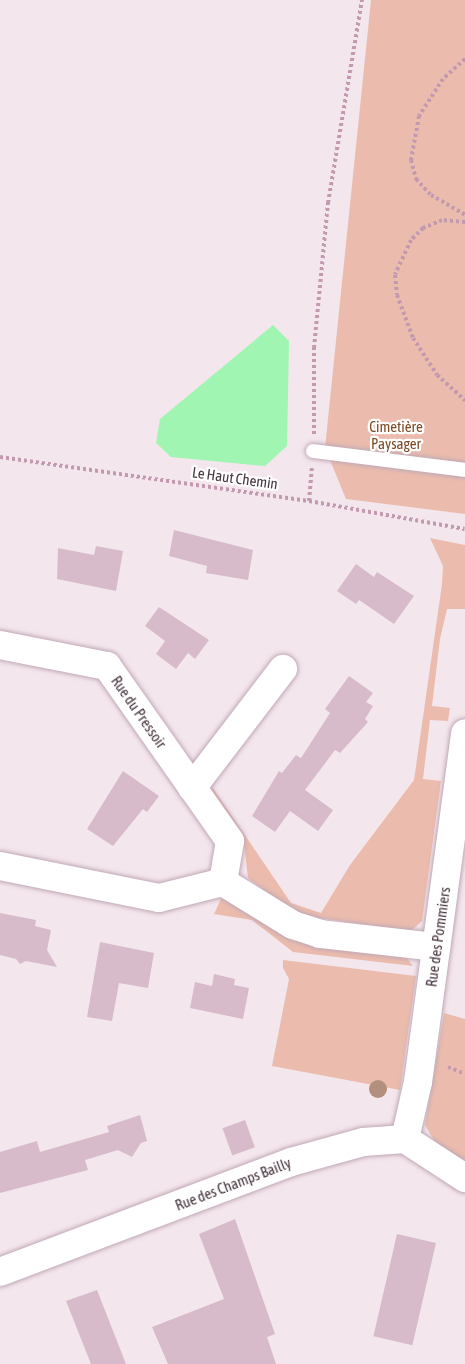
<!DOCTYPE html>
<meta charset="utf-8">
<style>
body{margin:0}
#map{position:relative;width:465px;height:1364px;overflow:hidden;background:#f4e6ed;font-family:"Asap Condensed",sans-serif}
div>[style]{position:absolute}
.green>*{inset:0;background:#ebbcad}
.water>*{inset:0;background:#9ff5b1}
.building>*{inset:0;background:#d7bbcb;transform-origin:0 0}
.path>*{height:4px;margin-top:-2px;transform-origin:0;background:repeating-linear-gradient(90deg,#c399b0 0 3px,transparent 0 6px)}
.roads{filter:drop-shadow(0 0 2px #c0a8b6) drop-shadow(0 0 2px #c0a8b6)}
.service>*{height:14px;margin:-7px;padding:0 7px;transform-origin:7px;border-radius:7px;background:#fff}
.minor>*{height:28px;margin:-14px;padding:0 14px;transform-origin:14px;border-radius:14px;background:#fff}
.trees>*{width:18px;height:18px;margin:-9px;border-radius:50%;background:#b3907e}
span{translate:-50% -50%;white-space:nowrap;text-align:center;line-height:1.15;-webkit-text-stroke:4.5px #fff;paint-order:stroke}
.park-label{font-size:15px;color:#7d4a24}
.street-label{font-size:15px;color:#483540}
</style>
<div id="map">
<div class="green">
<i style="clip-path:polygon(371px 0,465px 0,465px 514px,346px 499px,325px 448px)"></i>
<i style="clip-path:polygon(430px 538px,465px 545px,465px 609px,447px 609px,440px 639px,432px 706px,450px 708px,448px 721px,430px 720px,423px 779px,441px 781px,422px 921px,411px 931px,298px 915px,248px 878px,244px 844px,210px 791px,213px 788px,291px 903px,321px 913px,350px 865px,414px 780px,442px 584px,443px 566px)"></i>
<i style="clip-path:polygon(221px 899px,232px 900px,291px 940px,406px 957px,413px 966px,293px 952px,252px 920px,214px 914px)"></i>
<i style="clip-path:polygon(283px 960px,416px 976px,400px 1090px,272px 1066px,289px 979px,283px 968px)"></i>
<i style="clip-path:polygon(444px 1013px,465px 1019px,465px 1162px,435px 1142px,425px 1125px)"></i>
</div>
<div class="water">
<i style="clip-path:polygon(273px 325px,289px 341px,287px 446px,265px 466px,171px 457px,156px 443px,160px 419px)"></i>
</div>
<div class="building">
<i style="clip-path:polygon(174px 530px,253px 550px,248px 580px,206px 573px,207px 566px,169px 556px)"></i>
<i style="clip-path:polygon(96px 546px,123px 551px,116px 591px,57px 579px,58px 548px,94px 555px)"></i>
<i style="clip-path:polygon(356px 564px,374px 577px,377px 572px,414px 596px,394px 624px,359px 600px,356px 604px,337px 591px)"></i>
<i style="clip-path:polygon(159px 607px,209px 640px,195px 659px,188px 653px,176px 669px,156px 654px,165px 641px,145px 626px)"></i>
<i style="clip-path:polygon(349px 676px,373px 693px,366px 702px,373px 706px,365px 719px,368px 722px,340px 753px,335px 750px,305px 790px,333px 810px,318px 831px,290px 811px,275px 832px,252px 816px,279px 771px,282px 773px,296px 755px,301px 758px,330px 713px,325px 709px)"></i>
<i style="clip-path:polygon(123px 771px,159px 796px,147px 812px,143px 809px,113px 846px,87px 829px)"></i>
<i style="clip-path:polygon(0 913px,36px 920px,35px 926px,51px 930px,47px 950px,57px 967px,26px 961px,20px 964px,16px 959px,0 955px)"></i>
<i style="clip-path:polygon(100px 942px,154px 953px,148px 988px,119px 983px,112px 1021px,87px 1017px)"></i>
<i style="clip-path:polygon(214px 974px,235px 979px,234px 985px,249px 988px,243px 1019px,190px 1008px,195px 982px,212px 986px)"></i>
<i style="clip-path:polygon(140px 1115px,147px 1141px,141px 1143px,132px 1157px,118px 1150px,85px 1160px,88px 1170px,0 1193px,0 1152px,37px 1141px,40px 1152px,109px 1132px,107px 1126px)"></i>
<i style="left:245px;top:1120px;width:29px;height:24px;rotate:70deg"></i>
<i style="clip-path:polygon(235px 1219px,275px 1334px,267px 1337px,276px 1364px,168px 1364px,152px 1327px,224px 1299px,199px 1234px)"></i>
<i style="left:397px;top:1234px;width:40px;height:105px;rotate:13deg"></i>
<i style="clip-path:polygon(97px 1290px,126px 1364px,91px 1364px,66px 1301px)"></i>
</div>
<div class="path">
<i style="left:465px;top:59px;width:30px;rotate:138deg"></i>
<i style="left:443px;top:79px;width:44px;rotate:123deg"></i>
<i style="left:419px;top:116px;width:45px;rotate:100.3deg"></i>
<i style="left:411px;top:160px;width:20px;rotate:75deg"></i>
<i style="left:416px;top:179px;width:22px;rotate:47deg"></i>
<i style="left:431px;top:195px;width:39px;rotate:30deg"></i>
<i style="left:465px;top:222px;width:23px;rotate:-175deg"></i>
<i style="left:442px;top:220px;width:21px;rotate:157deg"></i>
<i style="left:423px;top:228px;width:17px;rotate:135deg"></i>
<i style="left:411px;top:240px;width:38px;rotate:115deg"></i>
<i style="left:395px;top:275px;width:20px;rotate:84deg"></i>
<i style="left:397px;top:295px;width:46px;rotate:69.6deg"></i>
<i style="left:413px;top:338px;width:44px;rotate:57deg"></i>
<i style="left:437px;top:375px;width:38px;rotate:42deg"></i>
<i style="left:314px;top:434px;width:86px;rotate:-90deg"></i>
<i style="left:314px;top:348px;width:146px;rotate:-84.5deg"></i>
<i style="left:328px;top:203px;width:206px;rotate:-80.5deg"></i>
<i style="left:0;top:457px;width:312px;rotate:8.1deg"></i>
<i style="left:309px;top:501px;width:158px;rotate:10.2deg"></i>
<i style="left:309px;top:501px;width:33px;rotate:-85deg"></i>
<i style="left:448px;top:1067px;width:18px;rotate:22deg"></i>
</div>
<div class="roads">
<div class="service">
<i style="left:313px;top:451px;width:153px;rotate:7.1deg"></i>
</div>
<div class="minor">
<i style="left:0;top:645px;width:109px;rotate:11.1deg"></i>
<i style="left:107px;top:666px;width:214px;rotate:54.9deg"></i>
<i style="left:230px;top:841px;width:42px;rotate:99.7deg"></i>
<i style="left:192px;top:788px;width:150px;rotate:-52.6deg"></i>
<i style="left:0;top:866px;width:162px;rotate:11.4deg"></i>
<i style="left:159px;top:898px;width:66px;rotate:-14deg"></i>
<i style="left:223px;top:882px;width:82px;rotate:31.6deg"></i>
<i style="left:293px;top:925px;width:28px;rotate:18deg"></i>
<i style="left:320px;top:934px;width:117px;rotate:6.4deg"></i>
<i style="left:405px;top:1139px;width:58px;rotate:-77.2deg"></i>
<i style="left:418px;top:1082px;width:352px;rotate:-82.3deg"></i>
<i style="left:0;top:1272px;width:311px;rotate:-20.7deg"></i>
<i style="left:291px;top:1162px;width:75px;rotate:-15.5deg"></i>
<i style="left:363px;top:1142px;width:42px;rotate:-4.1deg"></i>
<i style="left:405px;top:1139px;width:72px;rotate:33deg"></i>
</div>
</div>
<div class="trees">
<i style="left:378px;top:1089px"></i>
</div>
<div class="park-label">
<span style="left:396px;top:435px">Cimetière<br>Paysager</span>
</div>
<div class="street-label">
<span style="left:235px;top:478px;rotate:8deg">Le Haut Chemin</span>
<span style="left:139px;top:712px;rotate:55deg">Rue du Pressoir</span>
<span style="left:438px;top:937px;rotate:-82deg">Rue des Pommiers</span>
<span style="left:233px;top:1184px;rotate:-21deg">Rue des Champs Bailly</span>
</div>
</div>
